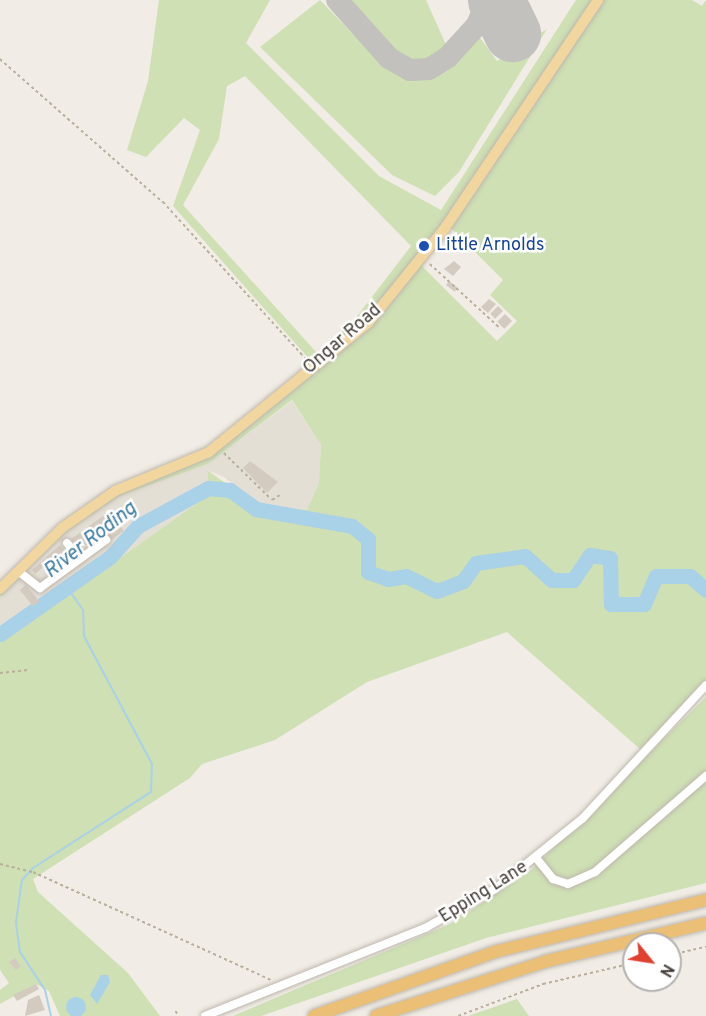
<!DOCTYPE html>
<style>
body{margin:0}
#map{position:relative;width:706px;height:1016px;overflow:hidden;background:#f1ede6;font-family:Overpass,sans-serif}
div>[style]{position:absolute}
.residential>*{inset:0;background:#e4dfd5}
.green>*{inset:0;background:#cee0b4}
.water>*{inset:0;background:#a9d1e7}
.round{border-radius:50%}
.stream>*{height:2px;margin:-1px;padding:0 1px;transform-origin:1px;border-radius:1px;background:#a9d1e7}
.river>*{height:15px;margin:-7.5px;padding:0 7.5px;transform-origin:7.5px;border-radius:7.5px;background:#a9d1e7}
.taxiway>*{height:22px;margin:-11px;padding:0 11px;transform-origin:11px;border-radius:11px;background:#c3c1be}
.runway>*{height:57px;margin:-28.5px;padding:0 28.5px;transform-origin:28.5px;border-radius:28.5px;background:#c3c1be}
.building>*{inset:0;background:#d4cbc0;transform-origin:0 0}
.path>*{height:1.5px;margin-top:-0.75px;transform-origin:0;background:repeating-linear-gradient(90deg,#bbaf9d 0 3px,transparent 0 6px)}
.roads{filter:drop-shadow(0 0 2px #beb7ad) drop-shadow(0 0 2px #beb7ad)}
.minor>*{height:8px;margin:-4px;padding:0 4px;transform-origin:4px;border-radius:4px;background:#fff}
.major>*{height:10px;margin:-5px;padding:0 5px;transform-origin:5px;border-radius:5px;background:#f2d69f}
.highway>*{height:12px;margin:-6px;padding:0 6px;transform-origin:6px;border-radius:6px;background:#ecbf76}
.dots>*{width:16px;height:16px;translate:-50% -50%;box-sizing:border-box;border:3px solid #fff;border-radius:50%}
span{translate:-50% -50%;white-space:nowrap;text-align:center;line-height:1.15;-webkit-text-stroke:5px #fff;paint-order:stroke}
.transit-label{font-size:18px;color:#164399}
.left{translate:0 -50%;text-align:left}
.street-label{font-size:18px;color:#433d36}
.water-label{font-size:20px;color:#3d7ca1;font-style:italic}
.north{position:absolute;left:622px;top:932px;width:60px;height:60px;box-sizing:border-box;background:#fff;border:2px solid #b4b1af;border-radius:50%;rotate:120deg;font-size:16px;font-weight:700;line-height:24px;text-align:center;color:#433d36}
.north::after{content:'';display:block;margin:auto;width:21px;height:27px;background:#df412f;clip-path:polygon(50% 0,100% 100%,50% 72%,0 100%)}
</style>
<div id="map">
<div class="residential">
<i style="clip-path:polygon(292px 401px,321px 445px,319px 483px,307px 510px,258px 506px,224px 477px,207px 470px,210px 494px,0 643px,0 598px,65px 533px,120px 496px,208px 464px)"></i>
</div>
<div class="green">
<i style="clip-path:polygon(evenodd,159px 0,270px 0,246px 43px,379px 176px,441px 210px,576px 0,692px 0,702px 6px,706px 0,706px 682px,640px 749px,507px 632px,367px 682px,275px 740px,202px 764px,190px 778px,33px 879px,38px 892px,128px 973px,160px 1016px,60px 1016px,49px 991px,36px 984px,0 1004px,0 990px,9px 983px,0 970px,0 643px,210px 494px,207px 470px,258px 506px,307px 510px,319px 483px,321px 445px,292px 400px,208px 464px,120px 496px,65px 533px,0 598px,0 583px,58px 526px,207px 448px,312px 362px,173px 206px,200px 130px,184px 118px,146px 157px,127px 150px,148px 81px,159px 0,245px 76px,411px 246px,355px 319px,318px 354px,183px 205px,219px 139px,227px 86px,245px 76px,159px 0,450px 227px,503px 280px,490px 295px,517px 321px,497px 341px,422px 266px,450px 227px)"></i>
<i style="clip-path:polygon(320px 0,378px 60px,398px 74px,420px 78px,445px 70px,478px 35px,497px 61px,547px 29px,459px 172px,435px 196px,392px 175px,260px 47px)"></i>
<i style="clip-path:polygon(343px 0,426px 0,447px 47px,421px 64px,401px 59px)"></i>
<i style="clip-path:polygon(706px 697px,706px 883px,486px 938px,261px 1016px,233px 1016px,450px 924px,529px 872px)"></i>
<i style="clip-path:polygon(517px 999px,529px 1016px,468px 1016px)"></i>
</div>
<div class="water">
<i style="clip-path:polygon(101px 975px,108px 975px,110px 982px,97px 1004px,90px 995px)"></i>
<i class="round" style="left:66px;top:997px;width:20px;height:20px"></i>
</div>
<div class="stream">
<i style="left:51px;top:1016px;width:27px;rotate:-103deg"></i>
<i style="left:45px;top:990px;width:45px;rotate:-123.3deg"></i>
<i style="left:20px;top:952px;width:30px;rotate:-98deg"></i>
<i style="left:16px;top:922px;width:42px;rotate:-81.9deg"></i>
<i style="left:22px;top:880px;width:16px;rotate:-47deg"></i>
<i style="left:33px;top:868px;width:140px;rotate:-32.8deg"></i>
<i style="left:151px;top:792px;width:28px;rotate:-88deg"></i>
<i style="left:152px;top:764px;width:145px;rotate:-118deg"></i>
<i style="left:84px;top:636px;width:26px;rotate:-92deg"></i>
<i style="left:83px;top:610px;width:28px;rotate:-125deg"></i>
</div>
<div class="river">
<i style="left:0;top:634px;width:134px;rotate:-35deg"></i>
<i style="left:110px;top:557px;width:42px;rotate:-47.9deg"></i>
<i style="left:138px;top:526px;width:80px;rotate:-28.5deg"></i>
<i style="left:208px;top:488px;width:22px;rotate:5deg"></i>
<i style="left:230px;top:490px;width:32px;rotate:36deg"></i>
<i style="left:256px;top:509px;width:97px;rotate:10deg"></i>
<i style="left:352px;top:526px;width:21px;rotate:39deg"></i>
<i style="left:368px;top:539px;width:33px;rotate:90deg"></i>
<i style="left:368px;top:572px;width:21px;rotate:19deg"></i>
<i style="left:388px;top:579px;width:18px;rotate:-9deg"></i>
<i style="left:406px;top:576px;width:34px;rotate:26deg"></i>
<i style="left:437px;top:591px;width:28px;rotate:-21deg"></i>
<i style="left:463px;top:581px;width:22px;rotate:-54deg"></i>
<i style="left:476px;top:563px;width:49px;rotate:-8.1deg"></i>
<i style="left:525px;top:556px;width:36px;rotate:42deg"></i>
<i style="left:552px;top:580px;width:21px"></i>
<i style="left:573px;top:580px;width:30px;rotate:-56deg"></i>
<i style="left:590px;top:555px;width:20px;rotate:9deg"></i>
<i style="left:610px;top:558px;width:46px;rotate:88.8deg"></i>
<i style="left:611px;top:604px;width:33px"></i>
<i style="left:644px;top:604px;width:30px;rotate:-67deg"></i>
<i style="left:656px;top:576px;width:34px"></i>
<i style="left:690px;top:576px;width:21px;rotate:41deg"></i>
</div>
<div class="taxiway">
<i style="left:337px;top:0;width:78px;rotate:48.1deg"></i>
<i style="left:389px;top:58px;width:24px;rotate:30deg"></i>
<i style="left:410px;top:70px;width:19px;rotate:-3deg"></i>
<i style="left:429px;top:69px;width:22px;rotate:-32deg"></i>
<i style="left:448px;top:57px;width:43px;rotate:-47.8deg"></i>
<i style="left:477px;top:25px;width:27px;rotate:-68deg"></i>
</div>
<div class="runway">
<i style="left:496px;top:0;width:37px;rotate:64deg"></i>
</div>
<div class="building">
<i style="clip-path:polygon(454px 261px,461px 267px,453px 276px,444px 269px)"></i>
<i style="left:449px;top:281px;width:11px;height:5px;rotate:38deg"></i>
<i style="clip-path:polygon(489px 299px,496px 304px,488px 313px,481px 307px)"></i>
<i style="left:498px;top:306px;width:7px;height:11px;rotate:45deg"></i>
<i style="left:505px;top:314px;width:10px;height:11px;rotate:45deg"></i>
<i style="clip-path:polygon(250px 461px,278px 482px,267px 493px,243px 468px)"></i>
<i style="clip-path:polygon(110px 511px,124px 531px,111px 540px,105px 532px,79px 550px,71px 539px)"></i>
<i style="clip-path:polygon(60px 545px,71px 557px,59px 568px,52px 560px,35px 574px,32px 570px)"></i>
<i style="left:26px;top:585px;width:21px;height:8px;rotate:51deg"></i>
<i style="clip-path:polygon(15px 958px,21px 966px,16px 970px,9px 962px)"></i>
<i style="clip-path:polygon(36px 984px,39px 989px,17px 1001px,13px 995px)"></i>
<i style="clip-path:polygon(39px 995px,45px 1010px,25px 1016px,28px 1000px)"></i>
</div>
<div class="path">
<i style="left:0;top:59px;width:217px;rotate:41.3deg"></i>
<i style="left:163px;top:202px;width:214px;rotate:47.7deg"></i>
<i style="left:430px;top:264px;width:96px;rotate:42.5deg"></i>
<i style="left:224px;top:453px;width:67px;rotate:44.4deg"></i>
<i style="left:272px;top:500px;width:9px;rotate:-32deg"></i>
<i style="left:0;top:673px;width:28px;rotate:-6deg"></i>
<i style="left:0;top:864px;width:34px;rotate:14deg"></i>
<i style="left:33px;top:872px;width:261px;rotate:24.4deg"></i>
<i style="left:670px;top:955px;width:37px;rotate:-13deg"></i>
<i style="left:176px;top:1011px;width:5px;rotate:68deg"></i>
<i style="left:458px;top:1016px;width:91px;rotate:-20.6deg"></i>
<i style="left:543px;top:984px;width:93px;rotate:-13deg"></i>
</div>
<div class="roads">
<div class="minor">
<i style="left:67px;top:543px;width:19px;rotate:51deg"></i>
<i style="left:18px;top:571px;width:28px;rotate:38deg"></i>
<i style="left:40px;top:588px;width:82px;rotate:-36deg"></i>
<i style="left:537px;top:859px;width:26px;rotate:51deg"></i>
<i style="left:553px;top:879px;width:16px;rotate:18deg"></i>
<i style="left:568px;top:884px;width:30px;rotate:-24deg"></i>
<i style="left:595px;top:872px;width:147px;rotate:-40.9deg"></i>
<i style="left:205px;top:1016px;width:239px;rotate:-21.8deg"></i>
<i style="left:427px;top:927px;width:78px;rotate:-29.2deg"></i>
<i style="left:495px;top:889px;width:113px;rotate:-38.9deg"></i>
<i style="left:583px;top:818px;width:181px;rotate:-47.2deg"></i>
</div>
<div class="major">
<i style="left:0;top:589px;width:87px;rotate:-44.5deg"></i>
<i style="left:62px;top:528px;width:65px;rotate:-34.9deg"></i>
<i style="left:115px;top:491px;width:102px;rotate:-22.5deg"></i>
<i style="left:209px;top:452px;width:205px;rotate:-39.1deg"></i>
<i style="left:368px;top:323px;width:122px;rotate:-51deg"></i>
<i style="left:445px;top:228px;width:275px;rotate:-56.1deg"></i>
</div>
<div class="highway">
<i style="left:314px;top:1016px;width:195px;rotate:-19.5deg"></i>
<i style="left:498px;top:951px;width:214px;rotate:-13.8deg"></i>
<i style="left:376px;top:1016px;width:180px;rotate:-17.8deg"></i>
<i style="left:547px;top:961px;width:163px;rotate:-13.4deg"></i>
</div>
</div>
<div class="dots">
<i style="left:424px;top:246px;background:#1a4fb4"></i>
</div>
<div class="transit-label">
<span class="left" style="left:436px;top:246px">Little Arnolds</span>
</div>
<div class="street-label">
<span style="left:343px;top:340px;rotate:-41deg">Ongar Road</span>
<span style="left:484px;top:893px;rotate:-32deg">Epping Lane</span>
</div>
<div class="water-label">
<span style="left:91px;top:541px;rotate:-38deg">River Roding</span>
</div>
<div class="north">N</div>
</div>
